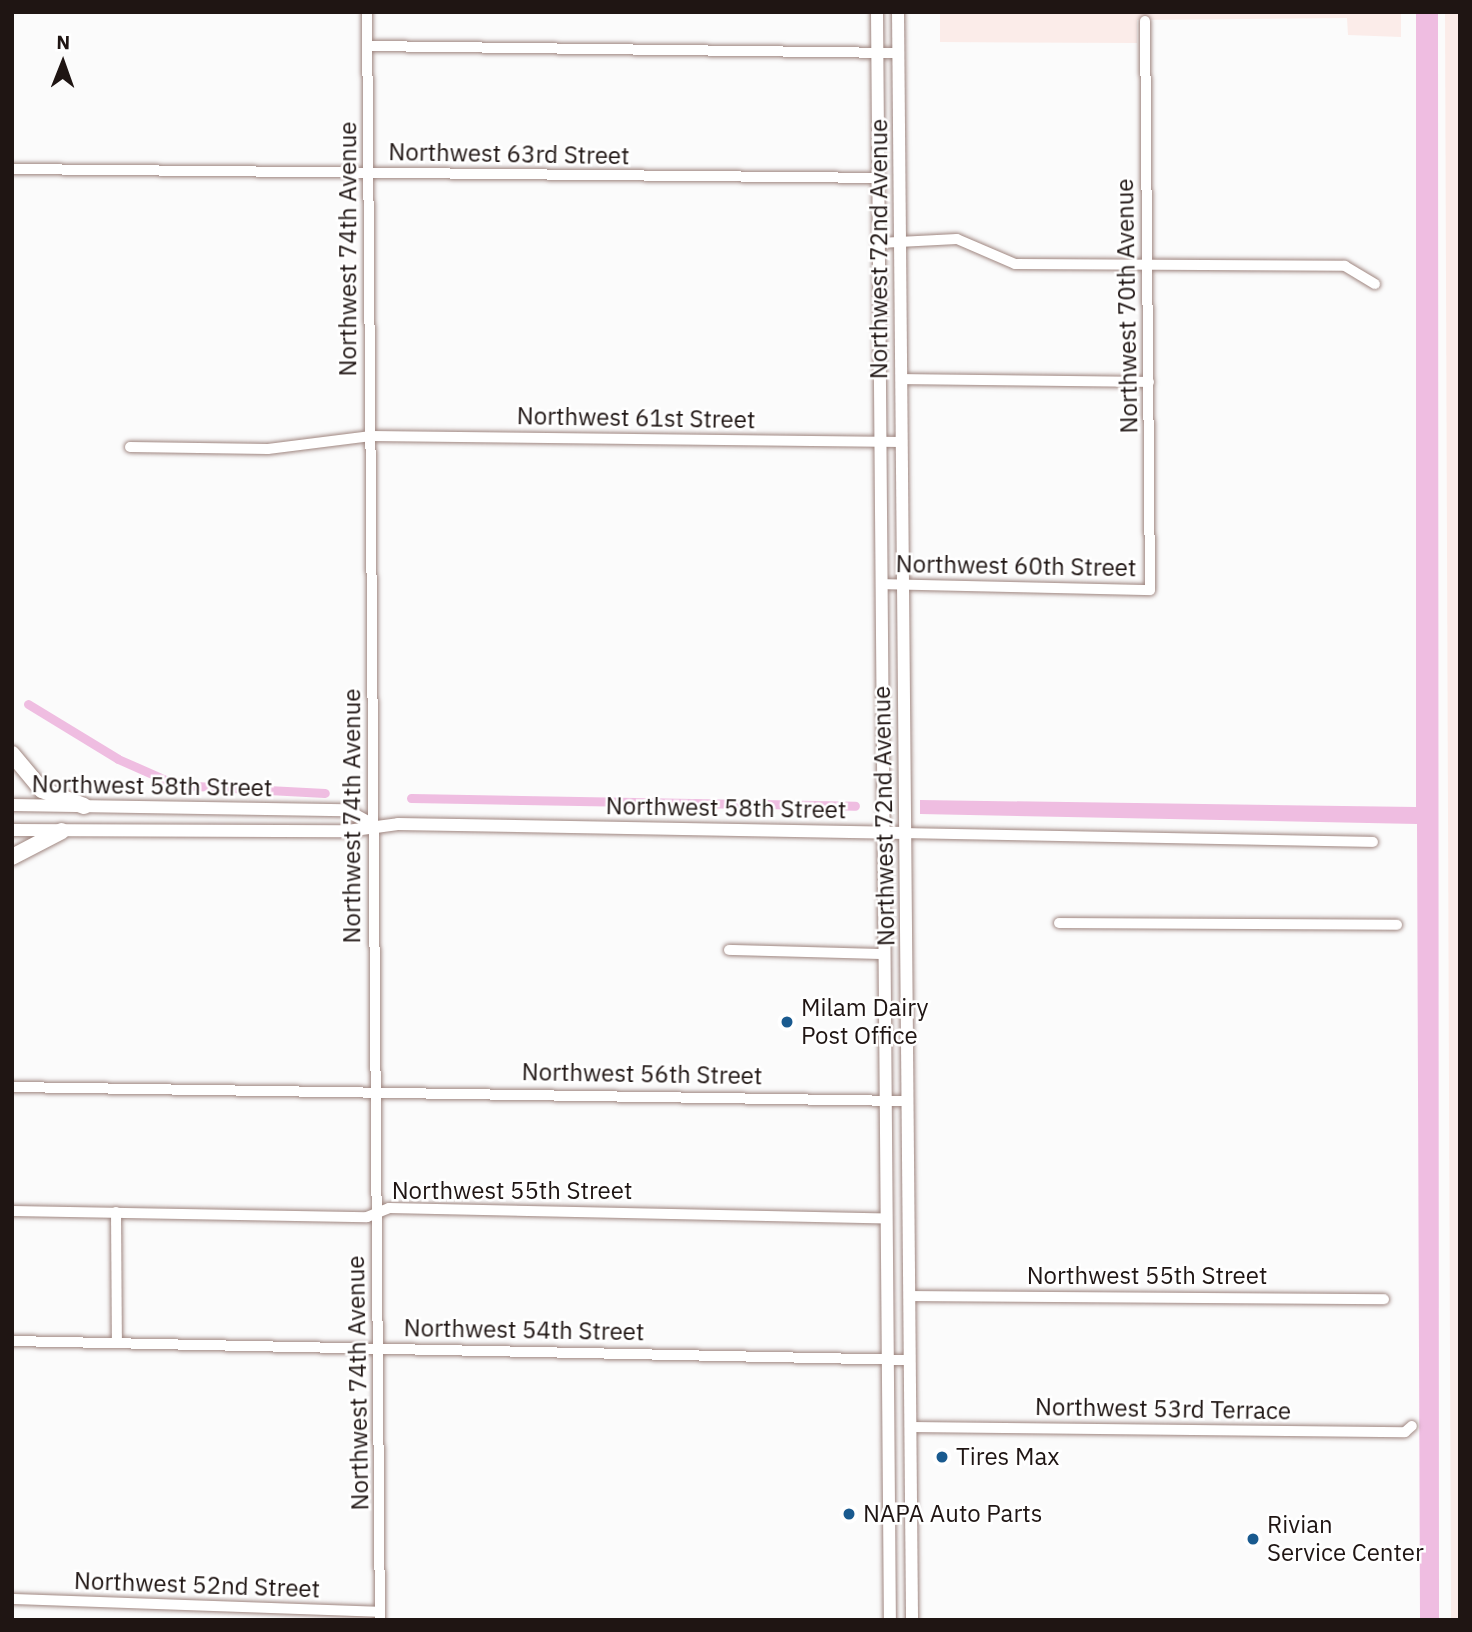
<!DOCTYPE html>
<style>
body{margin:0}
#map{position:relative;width:1472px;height:1632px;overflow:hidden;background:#fbfbfb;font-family:"IBM Plex Sans",sans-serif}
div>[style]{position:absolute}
.built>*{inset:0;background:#fbece9}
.water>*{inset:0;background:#efbde1}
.canal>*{height:9px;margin:-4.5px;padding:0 4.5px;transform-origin:4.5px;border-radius:4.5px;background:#efbde1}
.roads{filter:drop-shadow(0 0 2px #9f8680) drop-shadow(0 0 2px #9f8680)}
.minor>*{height:10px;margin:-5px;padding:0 5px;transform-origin:5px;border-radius:5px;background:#fff}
.major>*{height:12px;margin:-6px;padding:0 6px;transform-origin:6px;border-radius:6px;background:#fff}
.highway>*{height:16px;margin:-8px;padding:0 8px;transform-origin:8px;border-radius:8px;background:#fff}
.dots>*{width:19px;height:19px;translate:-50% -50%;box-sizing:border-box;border:4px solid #fff;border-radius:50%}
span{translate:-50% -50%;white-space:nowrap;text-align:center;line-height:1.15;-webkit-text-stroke:5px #fff;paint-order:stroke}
.street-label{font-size:24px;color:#1f1513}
.poi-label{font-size:24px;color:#1f1513}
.left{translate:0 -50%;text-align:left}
.frame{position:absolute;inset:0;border:14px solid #1f1513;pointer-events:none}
.north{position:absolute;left:28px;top:28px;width:70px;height:70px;-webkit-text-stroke:5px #fff;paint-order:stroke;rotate:1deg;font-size:19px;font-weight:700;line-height:28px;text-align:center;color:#1f1513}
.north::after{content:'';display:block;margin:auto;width:24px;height:32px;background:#1f1513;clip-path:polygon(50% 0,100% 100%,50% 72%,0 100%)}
</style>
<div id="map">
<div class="built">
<i style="clip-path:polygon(940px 12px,1401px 12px,1401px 37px,1348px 35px,1347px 18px,1137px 20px,1137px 43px,940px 42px)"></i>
<i style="clip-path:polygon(1445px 12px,1460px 12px,1460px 1620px,1451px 1620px)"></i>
</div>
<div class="water">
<i style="clip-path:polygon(1416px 12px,1438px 12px,1439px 1620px,1420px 1620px,1417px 824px,920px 814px,920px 800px,1416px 807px)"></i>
</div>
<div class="canal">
<i style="left:28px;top:704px;width:105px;rotate:31.4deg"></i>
<i style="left:118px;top:759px;width:64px;rotate:23.8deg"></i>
<i style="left:177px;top:785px;width:148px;rotate:3.1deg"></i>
<i style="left:411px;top:798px;width:444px;rotate:1deg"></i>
</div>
<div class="roads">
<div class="minor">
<i style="left:367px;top:12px;width:1608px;rotate:89.54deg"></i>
<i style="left:368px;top:46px;width:530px;rotate:0.76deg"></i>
<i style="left:12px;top:169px;width:867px;rotate:0.59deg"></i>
<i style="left:879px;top:243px;width:78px;rotate:-2.9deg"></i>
<i style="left:957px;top:239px;width:63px;rotate:23.3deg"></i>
<i style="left:1015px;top:264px;width:330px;rotate:0.3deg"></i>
<i style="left:1345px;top:266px;width:35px;rotate:31deg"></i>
<i style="left:901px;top:379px;width:248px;rotate:0.7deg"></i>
<i style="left:130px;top:447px;width:138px;rotate:0.8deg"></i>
<i style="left:268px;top:449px;width:104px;rotate:-7.2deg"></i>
<i style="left:371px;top:436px;width:530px;rotate:0.65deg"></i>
<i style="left:882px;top:584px;width:268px;rotate:1.3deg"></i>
<i style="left:1150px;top:590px;width:569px;rotate:-90.5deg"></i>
<i style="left:906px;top:833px;width:467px;rotate:1.1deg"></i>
<i style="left:1059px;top:923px;width:338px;rotate:0.3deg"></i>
<i style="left:729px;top:950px;width:156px;rotate:1.5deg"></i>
<i style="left:12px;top:1087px;width:895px;rotate:0.9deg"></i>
<i style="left:12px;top:1211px;width:355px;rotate:1deg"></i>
<i style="left:367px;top:1217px;width:24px;rotate:-22deg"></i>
<i style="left:389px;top:1208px;width:498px;rotate:1.2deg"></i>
<i style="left:116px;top:1212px;width:131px;rotate:89.6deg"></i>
<i style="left:909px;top:1296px;width:475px;rotate:0.4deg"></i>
<i style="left:12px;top:1341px;width:897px;rotate:1.21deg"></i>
<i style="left:910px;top:1427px;width:495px;rotate:0.6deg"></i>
<i style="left:1405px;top:1432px;width:9px;rotate:-41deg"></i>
<i style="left:12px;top:1599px;width:368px;rotate:2deg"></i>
</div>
<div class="major">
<i style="left:877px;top:12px;width:1608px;rotate:89.54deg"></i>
<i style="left:898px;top:12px;width:1608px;rotate:89.5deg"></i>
<i style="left:12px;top:805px;width:334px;rotate:0.9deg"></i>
<i style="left:346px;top:810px;width:29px;rotate:29deg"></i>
<i style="left:12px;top:830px;width:335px;rotate:0.2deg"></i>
<i style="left:347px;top:831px;width:51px;rotate:-7.8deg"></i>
<i style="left:398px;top:824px;width:508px;rotate:1.01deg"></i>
</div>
<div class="highway">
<i style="left:12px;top:754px;width:47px;rotate:50.2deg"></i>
<i style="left:42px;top:790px;width:45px;rotate:20.9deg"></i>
<i style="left:12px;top:857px;width:56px;rotate:-27.5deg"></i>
</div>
</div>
<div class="dots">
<i style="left:787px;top:1022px;background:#195a8f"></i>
<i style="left:942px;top:1457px;background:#195a8f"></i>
<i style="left:849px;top:1514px;background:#195a8f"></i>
<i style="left:1253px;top:1539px;background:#195a8f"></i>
</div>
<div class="street-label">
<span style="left:509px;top:154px;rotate:1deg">Northwest 63rd Street</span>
<span style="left:348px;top:249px;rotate:-90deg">Northwest 74th Avenue</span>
<span style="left:879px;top:249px;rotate:-90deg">Northwest 72nd Avenue</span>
<span style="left:1127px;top:306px;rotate:-91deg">Northwest 70th Avenue</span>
<span style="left:636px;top:418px;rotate:1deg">Northwest 61st Street</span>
<span style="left:1016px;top:566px;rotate:1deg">Northwest 60th Street</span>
<span style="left:152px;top:786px;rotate:1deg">Northwest 58th Street</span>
<span style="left:726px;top:808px;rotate:1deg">Northwest 58th Street</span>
<span style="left:352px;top:816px;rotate:-90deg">Northwest 74th Avenue</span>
<span style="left:884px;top:816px;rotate:-91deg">Northwest 72nd Avenue</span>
<span style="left:642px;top:1074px;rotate:1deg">Northwest 56th Street</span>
<span style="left:512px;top:1191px">Northwest 55th Street</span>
<span style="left:1147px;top:1276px">Northwest 55th Street</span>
<span style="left:524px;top:1330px;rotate:1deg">Northwest 54th Street</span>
<span style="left:358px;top:1383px;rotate:-91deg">Northwest 74th Avenue</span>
<span style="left:1163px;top:1409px;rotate:1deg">Northwest 53rd Terrace</span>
<span style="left:197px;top:1585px;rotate:2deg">Northwest 52nd Street</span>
</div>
<div class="poi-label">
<span class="left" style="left:801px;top:1022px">Milam Dairy<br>Post Office</span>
<span class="left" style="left:956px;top:1457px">Tires Max</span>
<span class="left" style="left:863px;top:1514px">NAPA Auto Parts</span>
<span class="left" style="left:1267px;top:1539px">Rivian<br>Service Center</span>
</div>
<div class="frame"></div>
<div class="north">N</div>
</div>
